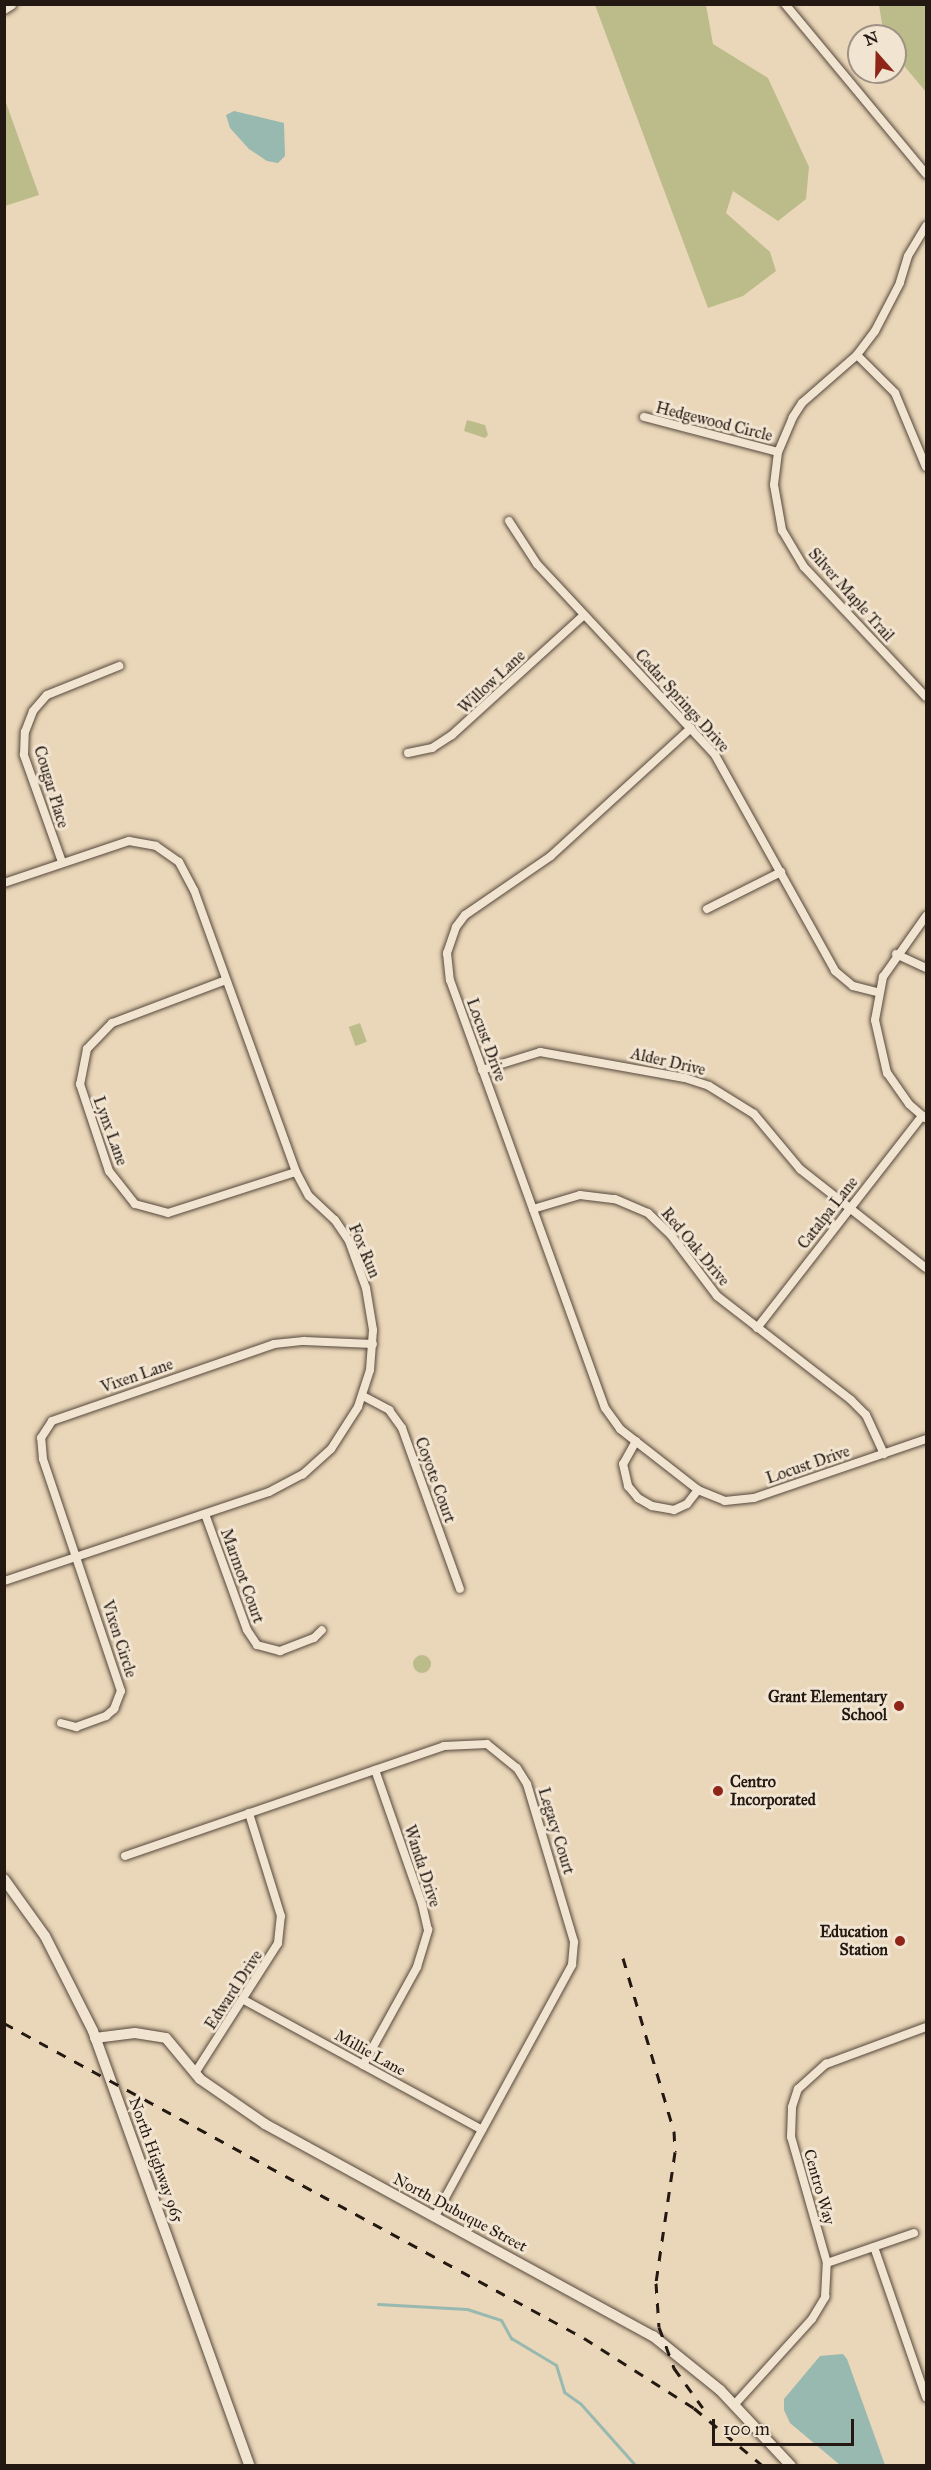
<!DOCTYPE html>
<style>
body{margin:0}
#map{position:relative;width:931px;height:2470px;overflow:hidden;background:#ead6b8;font-family:"IM FELL Great Primer",serif}
div>[style]{position:absolute}
.green>*{inset:0;background:#bcbc8b;transform-origin:0 0}
.round{border-radius:50%}
.water>*{inset:0;background:#98b9b0}
.stream>*{height:3px;margin:-1.5px;padding:0 1.5px;transform-origin:1.5px;border-radius:1.5px;background:#98b9b0}
.roads{filter:drop-shadow(0 0 2px #55483c) drop-shadow(0 0 2px #55483c)}
.street>*{height:8px;margin:-4px;padding:0 4px;transform-origin:4px;border-radius:4px;background:#f1e4d1}
.secondary>*{height:10px;margin:-5px;padding:0 5px;transform-origin:5px;border-radius:5px;background:#f1e4d1}
.rail>*{height:3px;margin-top:-1.5px;transform-origin:0;background:repeating-linear-gradient(90deg,#231812 0 10px,transparent 0 20px)}
.dots>*{width:16px;height:16px;translate:-50% -50%;box-sizing:border-box;border:3px solid #f1e4d1;border-radius:50%}
span{translate:-50% -50%;white-space:nowrap;text-align:center;line-height:1.15;-webkit-text-stroke:6px #f1e4d1;paint-order:stroke}
.street-label{font-size:16px;color:#231812}
.poi-label{font-size:16px;color:#231812;font-weight:700}
.right{translate:-100% -50%;text-align:right}
.left{translate:0 -50%;text-align:left}
.frame{position:absolute;inset:0;border:6px solid #231812;pointer-events:none}
.north{position:absolute;left:847px;top:24px;width:60px;height:60px;box-sizing:border-box;background:#f1e4d1;border:2px solid #9f9285;border-radius:50%;rotate:340deg;font-size:16px;font-weight:700;line-height:24px;text-align:center;color:#231812}
.north::after{content:'';display:block;margin:auto;width:21px;height:27px;background:#8f2418;clip-path:polygon(50% 0,100% 100%,50% 72%,0 100%)}
.scale{position:absolute;left:712px;top:2419px;width:142px;height:27px;box-sizing:border-box;border:3px solid #231812;border-top:0;padding-left:8px;font-size:18px;line-height:21px;white-space:nowrap;color:#231812;-webkit-text-stroke:4px #f1e4d1;paint-order:stroke}
</style>
<div id="map">
<div class="green">
<i style="clip-path:polygon(595px 5px,706px 5px,713px 44px,768px 78px,809px 167px,806px 199px,778px 221px,733px 191px,726px 213px,770px 252px,776px 271px,743px 296px,708px 308px)"></i>
<i style="clip-path:polygon(879px 5px,926px 5px,926px 92px,895px 55px,895px 36px,884px 36px)"></i>
<i style="clip-path:polygon(4px 97px,39px 195px,5px 206px,4px 206px)"></i>
<i style="clip-path:polygon(467px 420px,485px 425px,488px 435px,485px 438px,464px 431px)"></i>
<i style="left:360px;top:1023px;width:20px;height:12px;rotate:70deg"></i>
<i class="round" style="left:413px;top:1655px;width:18px;height:18px"></i>
</div>
<div class="water">
<i style="clip-path:polygon(234px 111px,284px 123px,285px 156px,278px 163px,267px 161px,249px 149px,230px 128px,226px 115px)"></i>
<i style="clip-path:polygon(843px 2354px,847px 2359px,885px 2465px,840px 2465px,790px 2423px,784px 2410px,784px 2399px,820px 2356px)"></i>
</div>
<div class="stream">
<i style="left:378px;top:2304px;width:89px;rotate:3.2deg"></i>
<i style="left:467px;top:2309px;width:36px;rotate:18deg"></i>
<i style="left:501px;top:2320px;width:21px;rotate:61deg"></i>
<i style="left:511px;top:2338px;width:52px;rotate:31deg"></i>
<i style="left:556px;top:2365px;width:28px;rotate:73deg"></i>
<i style="left:564px;top:2392px;width:19px;rotate:35deg"></i>
<i style="left:580px;top:2403px;width:84px;rotate:48.4deg"></i>
</div>
<div class="roads">
<div class="street">
<i style="left:785px;top:4px;width:221px;rotate:50.3deg"></i>
<i style="left:926px;top:226px;width:35px;rotate:121deg"></i>
<i style="left:908px;top:256px;width:28px;rotate:107deg"></i>
<i style="left:900px;top:283px;width:54px;rotate:117.5deg"></i>
<i style="left:875px;top:331px;width:30px;rotate:127deg"></i>
<i style="left:857px;top:355px;width:73px;rotate:138.9deg"></i>
<i style="left:802px;top:403px;width:17px;rotate:123deg"></i>
<i style="left:793px;top:417px;width:38px;rotate:113deg"></i>
<i style="left:778px;top:452px;width:33px;rotate:97deg"></i>
<i style="left:774px;top:485px;width:46px;rotate:79.9deg"></i>
<i style="left:782px;top:530px;width:43px;rotate:59.3deg"></i>
<i style="left:804px;top:567px;width:178px;rotate:46.8deg"></i>
<i style="left:857px;top:355px;width:54px;rotate:45deg"></i>
<i style="left:895px;top:393px;width:80px;rotate:67.3deg"></i>
<i style="left:644px;top:417px;width:138px;rotate:14.6deg"></i>
<i style="left:509px;top:521px;width:51px;rotate:56.9deg"></i>
<i style="left:537px;top:564px;width:261px;rotate:47deg"></i>
<i style="left:715px;top:755px;width:247px;rotate:60.9deg"></i>
<i style="left:835px;top:971px;width:23px;rotate:40deg"></i>
<i style="left:853px;top:986px;width:25px;rotate:14deg"></i>
<i style="left:691px;top:728px;width:190px;rotate:137.6deg"></i>
<i style="left:551px;top:856px;width:104px;rotate:145.5deg"></i>
<i style="left:465px;top:915px;width:15px;rotate:127deg"></i>
<i style="left:456px;top:927px;width:28px;rotate:109deg"></i>
<i style="left:447px;top:953px;width:27px;rotate:84deg"></i>
<i style="left:450px;top:980px;width:455px;rotate:70.1deg"></i>
<i style="left:605px;top:1408px;width:26px;rotate:54deg"></i>
<i style="left:620px;top:1429px;width:99px;rotate:38deg"></i>
<i style="left:698px;top:1490px;width:29px;rotate:22deg"></i>
<i style="left:725px;top:1501px;width:29px;rotate:-6deg"></i>
<i style="left:754px;top:1498px;width:182px;rotate:-18.9deg"></i>
<i style="left:408px;top:753px;width:25px;rotate:-12deg"></i>
<i style="left:432px;top:748px;width:24px;rotate:-33deg"></i>
<i style="left:452px;top:735px;width:178px;rotate:-42.3deg"></i>
<i style="left:62px;top:862px;width:114px;rotate:-109.6deg"></i>
<i style="left:24px;top:755px;width:23px;rotate:-88deg"></i>
<i style="left:25px;top:732px;width:22px;rotate:-69deg"></i>
<i style="left:33px;top:711px;width:21px;rotate:-49deg"></i>
<i style="left:47px;top:695px;width:78px;rotate:-21.9deg"></i>
<i style="left:4px;top:883px;width:132px;rotate:-18.6deg"></i>
<i style="left:129px;top:841px;width:27px;rotate:10deg"></i>
<i style="left:156px;top:846px;width:28px;rotate:35deg"></i>
<i style="left:179px;top:862px;width:32px;rotate:62deg"></i>
<i style="left:194px;top:890px;width:300px;rotate:70.1deg"></i>
<i style="left:296px;top:1172px;width:27px;rotate:62deg"></i>
<i style="left:309px;top:1196px;width:35px;rotate:43deg"></i>
<i style="left:335px;top:1220px;width:25px;rotate:56deg"></i>
<i style="left:349px;top:1241px;width:50px;rotate:70.1deg"></i>
<i style="left:366px;top:1288px;width:43px;rotate:80.5deg"></i>
<i style="left:373px;top:1330px;width:40px;rotate:94.3deg"></i>
<i style="left:370px;top:1370px;width:39px;rotate:108deg"></i>
<i style="left:358px;top:1407px;width:50px;rotate:122.7deg"></i>
<i style="left:331px;top:1449px;width:38px;rotate:138deg"></i>
<i style="left:303px;top:1474px;width:38px;rotate:152deg"></i>
<i style="left:269px;top:1492px;width:280px;rotate:161.4deg"></i>
<i style="left:707px;top:909px;width:83px;rotate:-26.6deg"></i>
<i style="left:896px;top:954px;width:33px;rotate:25deg"></i>
<i style="left:226px;top:980px;width:122px;rotate:159.3deg"></i>
<i style="left:112px;top:1023px;width:36px;rotate:134deg"></i>
<i style="left:87px;top:1049px;width:36px;rotate:101deg"></i>
<i style="left:80px;top:1084px;width:92px;rotate:71.6deg"></i>
<i style="left:109px;top:1171px;width:42px;rotate:51.8deg"></i>
<i style="left:135px;top:1204px;width:34px;rotate:15deg"></i>
<i style="left:168px;top:1213px;width:134px;rotate:-17.8deg"></i>
<i style="left:482px;top:1070px;width:61px;rotate:-17.2deg"></i>
<i style="left:540px;top:1052px;width:147px;rotate:10.2deg"></i>
<i style="left:685px;top:1078px;width:25px;rotate:18deg"></i>
<i style="left:709px;top:1086px;width:53px;rotate:31.9deg"></i>
<i style="left:754px;top:1114px;width:72px;rotate:50.1deg"></i>
<i style="left:800px;top:1169px;width:160px;rotate:38.2deg"></i>
<i style="left:925px;top:1118px;width:21px;rotate:-139deg"></i>
<i style="left:909px;top:1104px;width:38px;rotate:-125deg"></i>
<i style="left:887px;top:1073px;width:54px;rotate:-102.8deg"></i>
<i style="left:875px;top:1020px;width:44px;rotate:-79.5deg"></i>
<i style="left:883px;top:977px;width:75px;rotate:-54.8deg"></i>
<i style="left:533px;top:1209px;width:49px;rotate:-16.6deg"></i>
<i style="left:580px;top:1195px;width:35px;rotate:7deg"></i>
<i style="left:615px;top:1199px;width:36px;rotate:23deg"></i>
<i style="left:648px;top:1213px;width:32px;rotate:44deg"></i>
<i style="left:671px;top:1235px;width:76px;rotate:53deg"></i>
<i style="left:717px;top:1296px;width:170px;rotate:37.8deg"></i>
<i style="left:851px;top:1400px;width:21px;rotate:45deg"></i>
<i style="left:866px;top:1415px;width:43px;rotate:65.2deg"></i>
<i style="left:757px;top:1328px;width:269px;rotate:-52.1deg"></i>
<i style="left:363px;top:1396px;width:30px;rotate:28deg"></i>
<i style="left:389px;top:1410px;width:22px;rotate:54deg"></i>
<i style="left:402px;top:1428px;width:171px;rotate:70.2deg"></i>
<i style="left:636px;top:1441px;width:26px;rotate:119deg"></i>
<i style="left:623px;top:1464px;width:23px;rotate:77deg"></i>
<i style="left:628px;top:1486px;width:16px;rotate:50deg"></i>
<i style="left:638px;top:1498px;width:16px;rotate:30deg"></i>
<i style="left:652px;top:1506px;width:22px;rotate:10deg"></i>
<i style="left:674px;top:1510px;width:14px;rotate:-25deg"></i>
<i style="left:687px;top:1504px;width:18px;rotate:-52deg"></i>
<i style="left:205px;top:1514px;width:123px;rotate:70.1deg"></i>
<i style="left:247px;top:1630px;width:18px;rotate:56deg"></i>
<i style="left:257px;top:1645px;width:24px;rotate:15deg"></i>
<i style="left:280px;top:1651px;width:36px;rotate:-21deg"></i>
<i style="left:314px;top:1638px;width:11px;rotate:-45deg"></i>
<i style="left:61px;top:1723px;width:16px;rotate:15deg"></i>
<i style="left:76px;top:1727px;width:32px;rotate:-20deg"></i>
<i style="left:106px;top:1716px;width:11px;rotate:-41deg"></i>
<i style="left:114px;top:1709px;width:19px;rotate:-69deg"></i>
<i style="left:121px;top:1691px;width:245px;rotate:-108.6deg"></i>
<i style="left:43px;top:1459px;width:21px;rotate:-95deg"></i>
<i style="left:41px;top:1438px;width:20px;rotate:-57deg"></i>
<i style="left:52px;top:1421px;width:235px;rotate:-19.1deg"></i>
<i style="left:274px;top:1344px;width:30px;rotate:-6deg"></i>
<i style="left:304px;top:1341px;width:69px;rotate:2.5deg"></i>
<i style="left:125px;top:1856px;width:337px;rotate:-19deg"></i>
<i style="left:444px;top:1746px;width:43px;rotate:-2.7deg"></i>
<i style="left:487px;top:1744px;width:38px;rotate:39deg"></i>
<i style="left:517px;top:1768px;width:19px;rotate:58deg"></i>
<i style="left:527px;top:1784px;width:165px;rotate:73.4deg"></i>
<i style="left:574px;top:1942px;width:23px;rotate:95deg"></i>
<i style="left:572px;top:1965px;width:286px;rotate:118.6deg"></i>
<i style="left:244px;top:2000px;width:271px;rotate:28.6deg"></i>
<i style="left:363px;top:2065px;width:112px;rotate:-61.1deg"></i>
<i style="left:417px;top:1967px;width:39px;rotate:-73deg"></i>
<i style="left:428px;top:1930px;width:27px;rotate:-103deg"></i>
<i style="left:422px;top:1904px;width:142px;rotate:-109.3deg"></i>
<i style="left:195px;top:2073px;width:154px;rotate:-57.4deg"></i>
<i style="left:278px;top:1943px;width:27px;rotate:-84deg"></i>
<i style="left:281px;top:1916px;width:108px;rotate:-107.3deg"></i>
<i style="left:874px;top:2247px;width:159px;rotate:70.9deg"></i>
<i style="left:827px;top:2263px;width:92px;rotate:-19deg"></i>
<i style="left:734px;top:2405px;width:116px;rotate:-47.8deg"></i>
<i style="left:812px;top:2319px;width:26px;rotate:-59deg"></i>
<i style="left:825px;top:2297px;width:34px;rotate:-87deg"></i>
<i style="left:827px;top:2263px;width:131px;rotate:-105.9deg"></i>
<i style="left:791px;top:2137px;width:30px;rotate:-88deg"></i>
<i style="left:792px;top:2107px;width:19px;rotate:-72deg"></i>
<i style="left:798px;top:2089px;width:38px;rotate:-42deg"></i>
<i style="left:826px;top:2064px;width:107px;rotate:-20.3deg"></i>
</div>
<div class="secondary">
<i style="left:4px;top:9px;width:9px;rotate:-32deg"></i>
<i style="left:4px;top:1879px;width:70px;rotate:54.3deg"></i>
<i style="left:45px;top:1936px;width:106px;rotate:63.2deg"></i>
<i style="left:93px;top:2031px;width:462px;rotate:70.2deg"></i>
<i style="left:95px;top:2038px;width:40px;rotate:-7.1deg"></i>
<i style="left:135px;top:2033px;width:31px;rotate:9deg"></i>
<i style="left:166px;top:2038px;width:53px;rotate:50.3deg"></i>
<i style="left:200px;top:2079px;width:79px;rotate:34.7deg"></i>
<i style="left:265px;top:2124px;width:442px;rotate:28.7deg"></i>
<i style="left:653px;top:2336px;width:86px;rotate:38.9deg"></i>
<i style="left:720px;top:2390px;width:104px;rotate:46.9deg"></i>
</div>
</div>
<div class="rail">
<i style="left:623px;top:1958px;width:180px;rotate:73.6deg"></i>
<i style="left:674px;top:2131px;width:21px;rotate:87deg"></i>
<i style="left:675px;top:2152px;width:132px;rotate:98.3deg"></i>
<i style="left:656px;top:2283px;width:44px;rotate:86.1deg"></i>
<i style="left:659px;top:2327px;width:44px;rotate:69.9deg"></i>
<i style="left:674px;top:2368px;width:49px;rotate:54.1deg"></i>
<i style="left:4px;top:2023px;width:660px;rotate:28.51deg"></i>
<i style="left:584px;top:2338px;width:130px;rotate:32.5deg"></i>
<i style="left:694px;top:2408px;width:90px;rotate:40deg"></i>
</div>
<div class="dots">
<i style="left:899px;top:1706px;background:#8f2418"></i>
<i style="left:718px;top:1791px;background:#8f2418"></i>
<i style="left:900px;top:1941px;background:#8f2418"></i>
</div>
<div class="street-label">
<span style="left:714px;top:422px;rotate:14deg">Hedgewood Circle</span>
<span style="left:851px;top:595px;rotate:48deg">Silver Maple Trail</span>
<span style="left:492px;top:682px;rotate:-43deg">Willow Lane</span>
<span style="left:682px;top:701px;rotate:48deg">Cedar Springs Drive</span>
<span style="left:51px;top:787px;rotate:73deg">Cougar Place</span>
<span style="left:486px;top:1040px;rotate:70deg">Locust Drive</span>
<span style="left:668px;top:1062px;rotate:13deg">Alder Drive</span>
<span style="left:110px;top:1131px;rotate:70deg">Lynx Lane</span>
<span style="left:828px;top:1213px;rotate:-52deg">Catalpa Lane</span>
<span style="left:695px;top:1247px;rotate:50deg">Red Oak Drive</span>
<span style="left:364px;top:1251px;rotate:67deg">Fox Run</span>
<span style="left:137px;top:1376px;rotate:-19deg">Vixen Lane</span>
<span style="left:808px;top:1465px;rotate:-19deg">Locust Drive</span>
<span style="left:435px;top:1480px;rotate:70deg">Coyote Court</span>
<span style="left:242px;top:1576px;rotate:70deg">Marmot Court</span>
<span style="left:119px;top:1639px;rotate:72deg">Vixen Circle</span>
<span style="left:556px;top:1831px;rotate:73deg">Legacy Court</span>
<span style="left:422px;top:1866px;rotate:72deg">Wanda Drive</span>
<span style="left:234px;top:1990px;rotate:-57deg">Edward Drive</span>
<span style="left:370px;top:2053px;rotate:29deg">Millie Lane</span>
<span style="left:156px;top:2160px;rotate:70deg">North Highway 965</span>
<span style="left:819px;top:2187px;rotate:74deg">Centro Way</span>
<span style="left:460px;top:2213px;rotate:28deg">North Dubuque Street</span>
</div>
<div class="poi-label">
<span class="right" style="left:887px;top:1706px">Grant Elementary<br>School</span>
<span class="left" style="left:730px;top:1791px">Centro<br>Incorporated</span>
<span class="right" style="left:888px;top:1941px">Education<br>Station</span>
</div>
<div class="frame"></div>
<div class="north">N</div>
<div class="scale">100 m</div>
</div>
